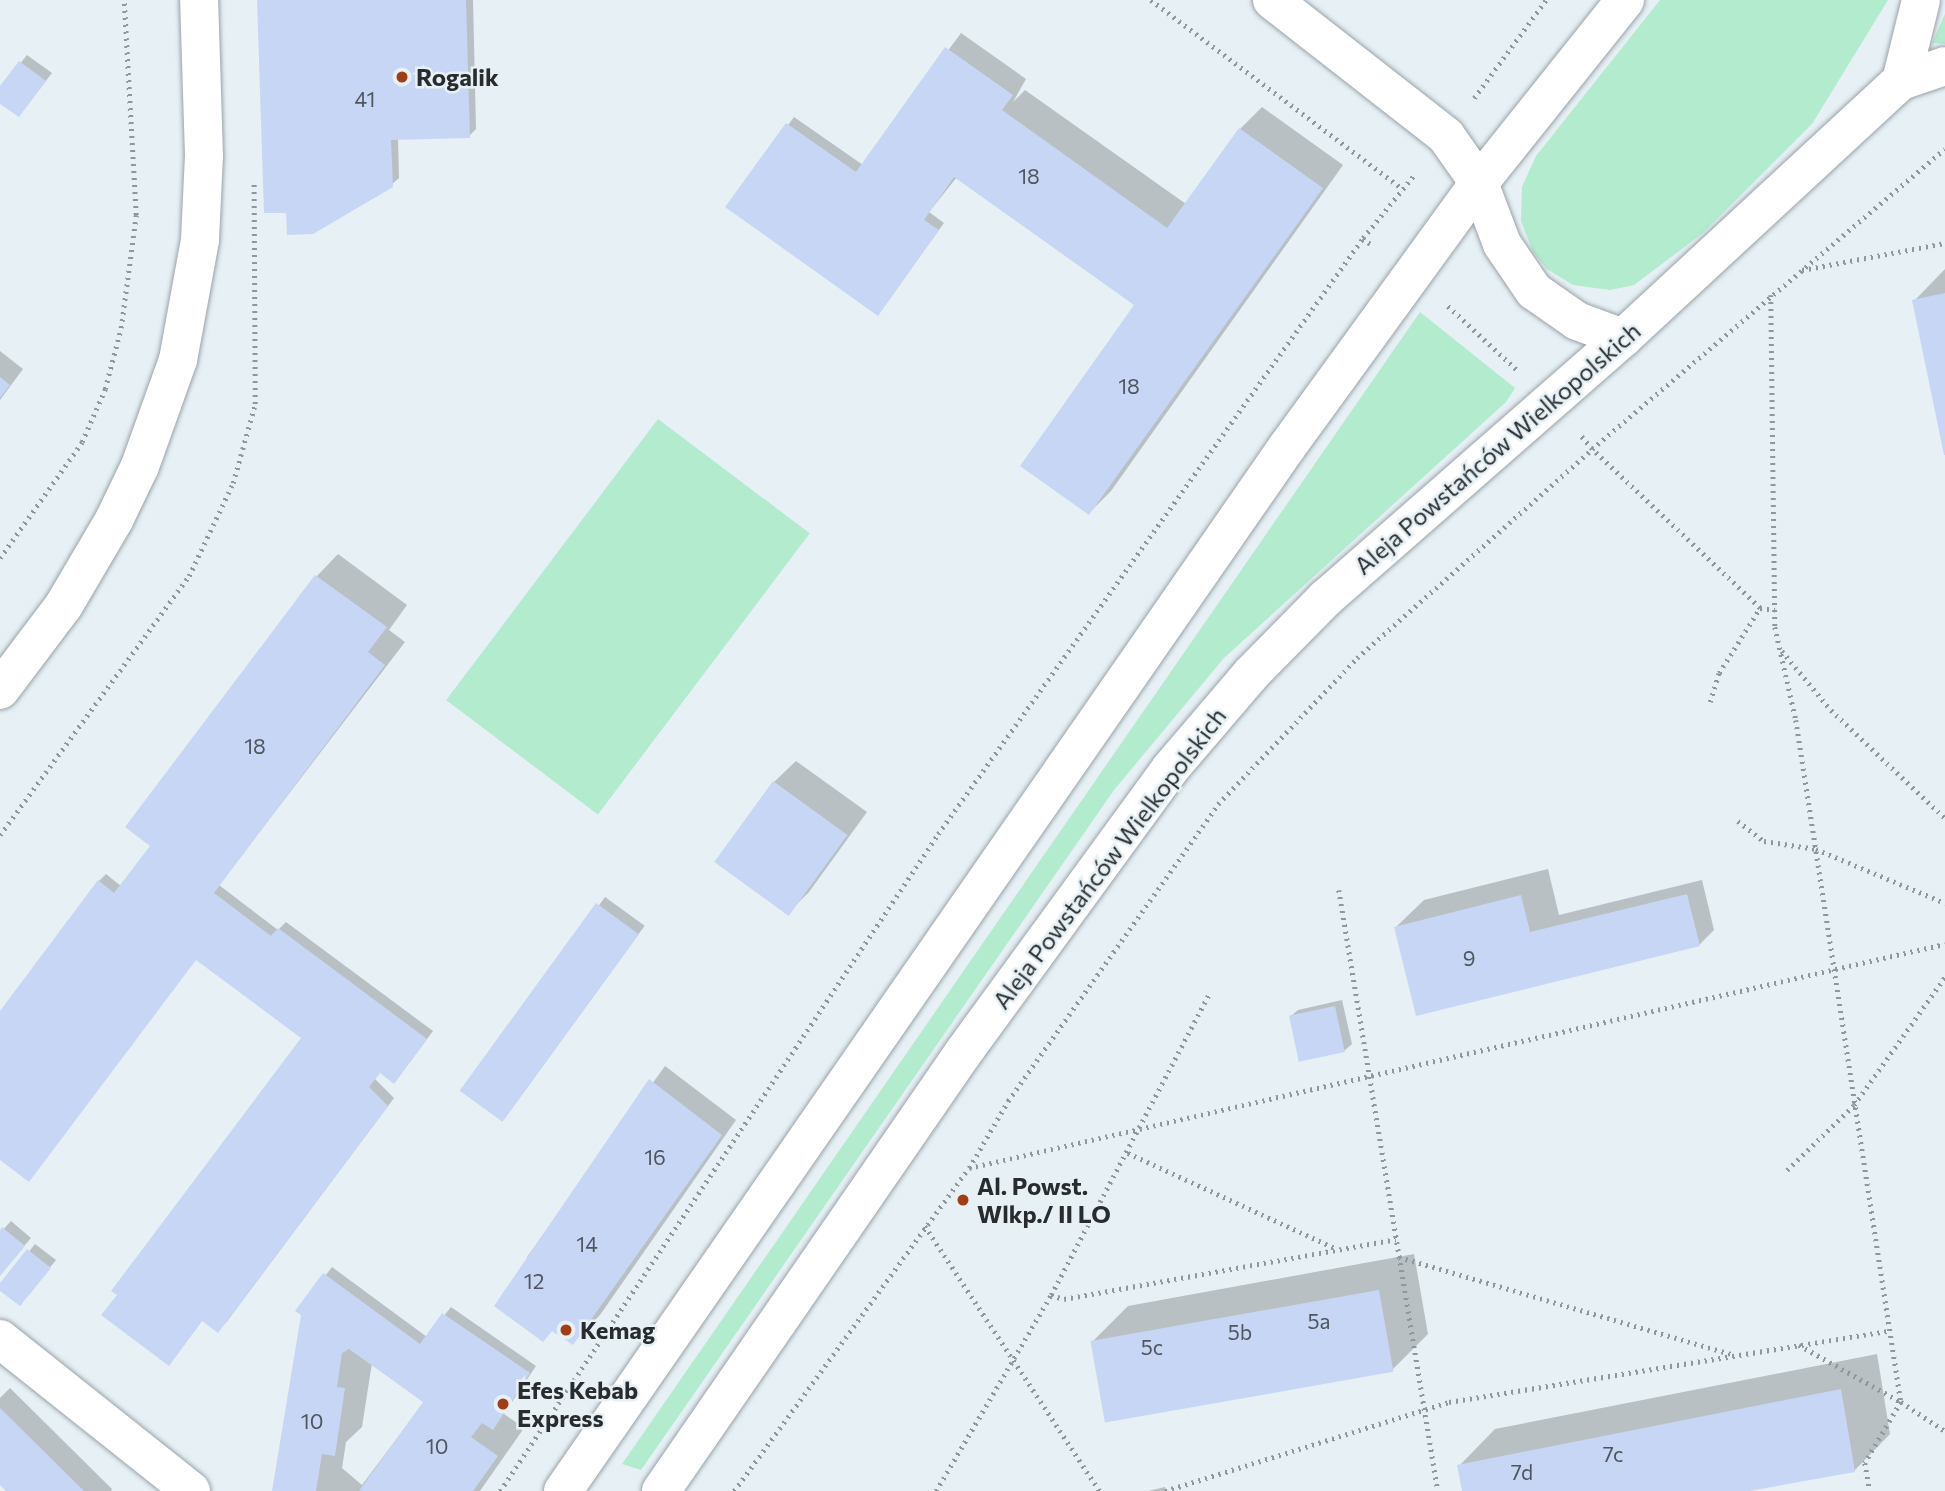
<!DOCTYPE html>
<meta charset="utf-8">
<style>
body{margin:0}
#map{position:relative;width:1945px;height:1491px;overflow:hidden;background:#e6f0f5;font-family:Commissioner,sans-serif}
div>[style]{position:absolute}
.green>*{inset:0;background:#b3ebce;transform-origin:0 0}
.shadow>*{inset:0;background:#0003;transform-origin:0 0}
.building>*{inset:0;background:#c7d6f5;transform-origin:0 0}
.path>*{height:4.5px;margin-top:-2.25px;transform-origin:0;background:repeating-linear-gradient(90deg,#90979b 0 2px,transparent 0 7px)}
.roads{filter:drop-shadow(0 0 2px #9aa3a8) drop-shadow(0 0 2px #9aa3a8)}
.street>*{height:38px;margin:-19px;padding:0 19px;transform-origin:19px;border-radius:19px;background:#fff}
.secondary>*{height:38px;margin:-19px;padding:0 19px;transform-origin:19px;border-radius:19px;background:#fff}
.dots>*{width:19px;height:19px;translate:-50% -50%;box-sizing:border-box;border:4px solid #e6f0f5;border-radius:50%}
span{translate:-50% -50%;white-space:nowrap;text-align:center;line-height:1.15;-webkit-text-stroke:5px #e6f0f5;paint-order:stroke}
.number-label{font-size:21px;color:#505660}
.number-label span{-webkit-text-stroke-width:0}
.poi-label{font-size:24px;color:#282c2e;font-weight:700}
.left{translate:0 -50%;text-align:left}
.street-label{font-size:24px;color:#282c2e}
</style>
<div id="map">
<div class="green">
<i style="clip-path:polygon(1660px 0,1888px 0,1812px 124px,1703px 233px,1634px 285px,1610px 290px,1573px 285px,1547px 269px,1533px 252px,1521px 221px,1522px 187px,1536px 156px)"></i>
<i style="clip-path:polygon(1945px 14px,1945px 44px,1932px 43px)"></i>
<i style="clip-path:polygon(1420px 312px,1515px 388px,1506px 402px,1224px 658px,1114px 790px,641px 1470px,622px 1464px)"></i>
<i style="left:658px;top:419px;width:190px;height:352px;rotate:37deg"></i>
</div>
<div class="shadow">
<i style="clip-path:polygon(259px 0,473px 0,476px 129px,469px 136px,398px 138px,399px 178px,391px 185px)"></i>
<i style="clip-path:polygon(961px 33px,1026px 79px,1013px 102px,1025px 90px,1186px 204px,1240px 129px,1262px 107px,1343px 165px,1111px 491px,1089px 513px,1137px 305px,957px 177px,929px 212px,944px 223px,878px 314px,728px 207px,794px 117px,863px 165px)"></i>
<i style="clip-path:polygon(27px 55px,52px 73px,25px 108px,0 101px,0 89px)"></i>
<i style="clip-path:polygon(1945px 269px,1945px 452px,1914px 301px)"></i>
<i style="clip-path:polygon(0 351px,23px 369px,0 400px)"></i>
<i style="clip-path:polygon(338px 554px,407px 605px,389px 630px,405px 642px,219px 885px,278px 930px,286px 922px,433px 1031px,401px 1074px,381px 1071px,375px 1079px,394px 1098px,225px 1324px,203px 1319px,175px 1357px,303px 1038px,197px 958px,0 1158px,0 1014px,99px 881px,106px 874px,121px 886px,153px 845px,128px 826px,317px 576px)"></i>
<i style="clip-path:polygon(796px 761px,867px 812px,809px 892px,787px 914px,774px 782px)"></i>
<i style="clip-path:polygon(1548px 869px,1559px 915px,1702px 880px,1714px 930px,1699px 945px,1396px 927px,1424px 900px)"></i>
<i style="left:605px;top:897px;width:49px;height:240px;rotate:36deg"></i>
<i style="clip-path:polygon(1342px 1000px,1352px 1044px,1344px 1051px,1290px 1017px,1298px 1010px)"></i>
<i style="clip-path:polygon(665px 1066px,736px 1120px,600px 1315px,572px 1343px,553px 1330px,527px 1257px)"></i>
<i style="clip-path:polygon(11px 1221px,31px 1238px,0 1274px,0 1233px)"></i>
<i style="clip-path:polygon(35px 1244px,56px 1260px,26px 1297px,0 1289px)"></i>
<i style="clip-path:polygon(1414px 1254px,1428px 1334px,1392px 1370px,1092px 1342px,1128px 1306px)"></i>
<i style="clip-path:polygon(evenodd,332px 1267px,427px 1337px,451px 1307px,536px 1366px,504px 1414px,524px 1428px,480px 1491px,274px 1491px,303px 1315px,298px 1311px,332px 1267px,372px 1363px,425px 1401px,362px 1485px,342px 1468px,346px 1442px,362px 1427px,372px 1363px)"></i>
<i style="clip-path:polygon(1877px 1354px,1890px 1434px,1854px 1471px,1739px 1491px,1463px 1491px,1459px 1466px,1495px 1429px)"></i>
<i style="clip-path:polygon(10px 1388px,112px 1489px,111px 1491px,8px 1491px,0 1483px,0 1398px)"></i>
<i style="clip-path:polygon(1165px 1487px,1165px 1491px,1148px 1491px)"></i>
</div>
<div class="building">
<i style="clip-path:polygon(257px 0,466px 0,470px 138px,391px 140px,393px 187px,313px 234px,287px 235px,286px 213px,264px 213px)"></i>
<i style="clip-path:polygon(945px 47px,1013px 95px,1002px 110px,1167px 228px,1239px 128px,1323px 188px,1089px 515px,1020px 466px,1134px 305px,954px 177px,924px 220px,939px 230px,878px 316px,725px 207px,786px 123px,856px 172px)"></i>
<i style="clip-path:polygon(19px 61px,46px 81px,19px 117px,0 104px,0 86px)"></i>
<i style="clip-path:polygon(1945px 293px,1945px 455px,1944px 455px,1912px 300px)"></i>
<i style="clip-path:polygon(0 377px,10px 385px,0 398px)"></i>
<i style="clip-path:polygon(315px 575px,387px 627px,368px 652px,385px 665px,214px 893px,271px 936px,278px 928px,427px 1039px,394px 1084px,380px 1073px,369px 1087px,388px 1106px,218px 1333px,202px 1321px,169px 1366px,101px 1315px,117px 1295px,111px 1291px,301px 1038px,196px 960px,29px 1182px,0 1160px,0 1011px,98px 880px,114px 893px,150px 846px,125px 827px)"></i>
<i style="left:773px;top:781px;width:92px;height:100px;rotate:36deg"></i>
<i style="clip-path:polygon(1687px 894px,1700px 946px,1416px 1016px,1394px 927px,1521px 895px,1530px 932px)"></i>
<i style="left:596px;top:903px;width:53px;height:232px;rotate:36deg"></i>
<i style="left:1335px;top:1006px;width:47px;height:47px;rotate:78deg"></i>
<i style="clip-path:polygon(649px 1079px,722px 1135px,573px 1345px,552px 1331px,543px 1342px,494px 1306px)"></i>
<i style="clip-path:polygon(2px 1227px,25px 1246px,0 1276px,0 1230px)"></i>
<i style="clip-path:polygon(27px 1249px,51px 1268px,20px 1306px,0 1291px,0 1283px)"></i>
<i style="clip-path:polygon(323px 1273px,420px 1344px,442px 1313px,530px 1373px,493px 1430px,482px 1423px,471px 1437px,498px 1456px,473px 1491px,359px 1491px,423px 1402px,349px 1349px,342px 1353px,337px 1387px,345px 1388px,335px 1456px,322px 1454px,316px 1491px,272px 1491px,301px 1315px,295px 1311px)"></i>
<i style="left:1379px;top:1290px;width:83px;height:293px;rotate:80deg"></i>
<i style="clip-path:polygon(1841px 1389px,1855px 1472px,1749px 1491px,1462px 1491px,1457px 1465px)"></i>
<i style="clip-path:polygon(0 1408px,84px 1491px,6px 1491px,0 1485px)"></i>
</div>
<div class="path">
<i style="left:1151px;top:0;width:315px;rotate:36.9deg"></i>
<i style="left:1474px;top:98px;width:122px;rotate:-53.7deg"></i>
<i style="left:1363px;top:238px;width:82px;rotate:-50.9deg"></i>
<i style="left:1802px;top:270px;width:146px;rotate:-10.7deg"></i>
<i style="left:1771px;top:295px;width:332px;rotate:89.3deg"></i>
<i style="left:1775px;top:627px;width:95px;rotate:77.3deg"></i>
<i style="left:1796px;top:720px;width:690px;rotate:81.25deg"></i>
<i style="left:1901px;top:1402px;width:53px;rotate:33.4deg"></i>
<i style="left:1448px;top:306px;width:93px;rotate:42.8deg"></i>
<i style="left:0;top:558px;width:142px;rotate:-54.7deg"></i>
<i style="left:82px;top:442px;width:58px;rotate:-66.5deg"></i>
<i style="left:105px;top:389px;width:63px;rotate:-75.3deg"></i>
<i style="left:121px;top:328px;width:114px;rotate:-82.4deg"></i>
<i style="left:136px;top:215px;width:215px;rotate:-93.2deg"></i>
<i style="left:1760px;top:608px;width:15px;rotate:8deg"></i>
<i style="left:1782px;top:651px;width:77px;rotate:50.3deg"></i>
<i style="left:1831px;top:710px;width:157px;rotate:43.5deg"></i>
<i style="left:1710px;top:702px;width:30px;rotate:-73deg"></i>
<i style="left:1719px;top:673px;width:77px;rotate:-57.8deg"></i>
<i style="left:1760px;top:608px;width:231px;rotate:-136.6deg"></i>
<i style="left:1592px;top:449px;width:463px;rotate:-40.4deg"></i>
<i style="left:1738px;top:821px;width:33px;rotate:38deg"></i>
<i style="left:1764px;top:841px;width:53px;rotate:8.7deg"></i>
<i style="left:1816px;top:849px;width:140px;rotate:22.7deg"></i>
<i style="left:0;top:835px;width:321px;rotate:-53.9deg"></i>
<i style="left:189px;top:576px;width:103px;rotate:-64.7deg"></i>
<i style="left:233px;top:483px;width:82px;rotate:-74.4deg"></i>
<i style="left:255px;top:404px;width:221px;rotate:-90.3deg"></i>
<i style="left:1339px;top:890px;width:609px;rotate:80.65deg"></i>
<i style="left:1128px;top:1153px;width:230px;rotate:24.7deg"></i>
<i style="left:969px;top:1168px;width:1001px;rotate:-12.93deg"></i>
<i style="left:1787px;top:1170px;width:93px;rotate:-44.1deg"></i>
<i style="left:1854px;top:1105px;width:157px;rotate:-54.6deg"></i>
<i style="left:925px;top:1226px;width:318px;rotate:56.6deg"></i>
<i style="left:1399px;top:1257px;width:349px;rotate:16.3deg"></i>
<i style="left:1051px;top:1295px;width:14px;rotate:17deg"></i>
<i style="left:1064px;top:1299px;width:337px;rotate:-10.2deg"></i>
<i style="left:1799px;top:1345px;width:117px;rotate:29.2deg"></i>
<i style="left:1901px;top:1402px;width:71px;rotate:120.5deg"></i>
<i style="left:1865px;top:1463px;width:28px;rotate:80deg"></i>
<i style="left:500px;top:1491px;width:790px;rotate:-56.31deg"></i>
<i style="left:938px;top:834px;width:732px;rotate:-54.51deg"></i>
<i style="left:1363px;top:238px;width:13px;rotate:39deg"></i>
<i style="left:734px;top:1491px;width:399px;rotate:-54deg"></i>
<i style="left:969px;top:1168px;width:78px;rotate:-59.8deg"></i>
<i style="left:1008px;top:1101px;width:364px;rotate:-54.7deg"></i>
<i style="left:1218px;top:804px;width:202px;rotate:-46.4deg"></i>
<i style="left:1357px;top:658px;width:314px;rotate:-41.6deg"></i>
<i style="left:1592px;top:449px;width:17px;rotate:-130deg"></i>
<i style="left:936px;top:1491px;width:227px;rotate:-59.6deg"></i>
<i style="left:1051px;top:1295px;width:342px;rotate:-62.3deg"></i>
<i style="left:1165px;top:1491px;width:298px;rotate:-17.4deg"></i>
<i style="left:1449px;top:1402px;width:445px;rotate:-9.2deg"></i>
</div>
<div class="roads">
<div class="street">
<i style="left:1272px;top:0;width:221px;rotate:38deg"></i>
<i style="left:1446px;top:136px;width:57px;rotate:54.9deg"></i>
<i style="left:1901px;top:81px;width:46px;rotate:-18.8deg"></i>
<i style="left:0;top:690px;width:106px;rotate:-53deg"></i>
<i style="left:64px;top:605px;width:99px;rotate:-59.5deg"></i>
<i style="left:114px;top:520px;width:60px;rotate:-64.3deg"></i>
<i style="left:140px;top:466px;width:113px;rotate:-70.3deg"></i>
<i style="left:178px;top:360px;width:122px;rotate:-79.6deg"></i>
<i style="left:200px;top:240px;width:84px;rotate:-87.3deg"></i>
<i style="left:204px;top:156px;width:156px;rotate:-91.8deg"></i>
<i style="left:0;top:1339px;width:244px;rotate:38.5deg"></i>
</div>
<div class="secondary">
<i style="left:1479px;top:183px;width:65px;rotate:69.3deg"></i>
<i style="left:1502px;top:244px;width:57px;rotate:55.8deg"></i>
<i style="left:1534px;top:291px;width:52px;rotate:34.9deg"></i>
<i style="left:1577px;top:321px;width:49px;rotate:20.3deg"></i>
<i style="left:563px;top:1491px;width:1270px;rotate:-55.26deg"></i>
<i style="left:1287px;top:447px;width:326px;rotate:-54deg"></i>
<i style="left:1479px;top:183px;width:234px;rotate:-51.4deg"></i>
<i style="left:661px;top:1491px;width:532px;rotate:-55.41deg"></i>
<i style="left:963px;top:1053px;width:351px;rotate:-53.9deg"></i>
<i style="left:1170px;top:769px;width:126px;rotate:-49.5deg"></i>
<i style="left:1252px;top:673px;width:105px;rotate:-45.4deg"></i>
<i style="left:1326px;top:598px;width:395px;rotate:-41.2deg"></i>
<i style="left:1623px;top:338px;width:379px;rotate:-42.8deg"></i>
<i style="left:1901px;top:81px;width:83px;rotate:-76.1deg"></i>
</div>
</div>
<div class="dots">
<i style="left:402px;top:77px;background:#a33d13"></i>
<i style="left:963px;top:1200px;background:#a33d13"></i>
<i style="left:566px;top:1330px;background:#a33d13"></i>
<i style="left:503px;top:1404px;background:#a33d13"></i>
</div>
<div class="number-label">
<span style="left:365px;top:99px">41</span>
<span style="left:1029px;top:176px">18</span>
<span style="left:1129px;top:386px">18</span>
<span style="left:255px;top:746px">18</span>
<span style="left:1469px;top:958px">9</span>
<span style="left:655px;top:1157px">16</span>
<span style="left:587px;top:1244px">14</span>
<span style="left:534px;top:1281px">12</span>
<span style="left:1319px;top:1321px">5a</span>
<span style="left:1240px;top:1332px">5b</span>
<span style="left:1152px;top:1347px">5c</span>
<span style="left:312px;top:1421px">10</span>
<span style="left:437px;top:1446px">10</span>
<span style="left:1613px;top:1454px">7c</span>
<span style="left:1522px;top:1472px">7d</span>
</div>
<div class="poi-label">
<span class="left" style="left:416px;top:77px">Rogalik</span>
<span class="left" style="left:977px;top:1200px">Al. Powst.<br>Wlkp./ II LO</span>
<span class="left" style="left:580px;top:1330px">Kemag</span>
<span class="left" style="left:517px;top:1404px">Efes Kebab<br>Express</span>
</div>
<div class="street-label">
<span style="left:1497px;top:448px;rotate:-41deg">Aleja Powstańców Wielkopolskich</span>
<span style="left:1109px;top:858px;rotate:-53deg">Aleja Powstańców Wielkopolskich</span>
</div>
</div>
